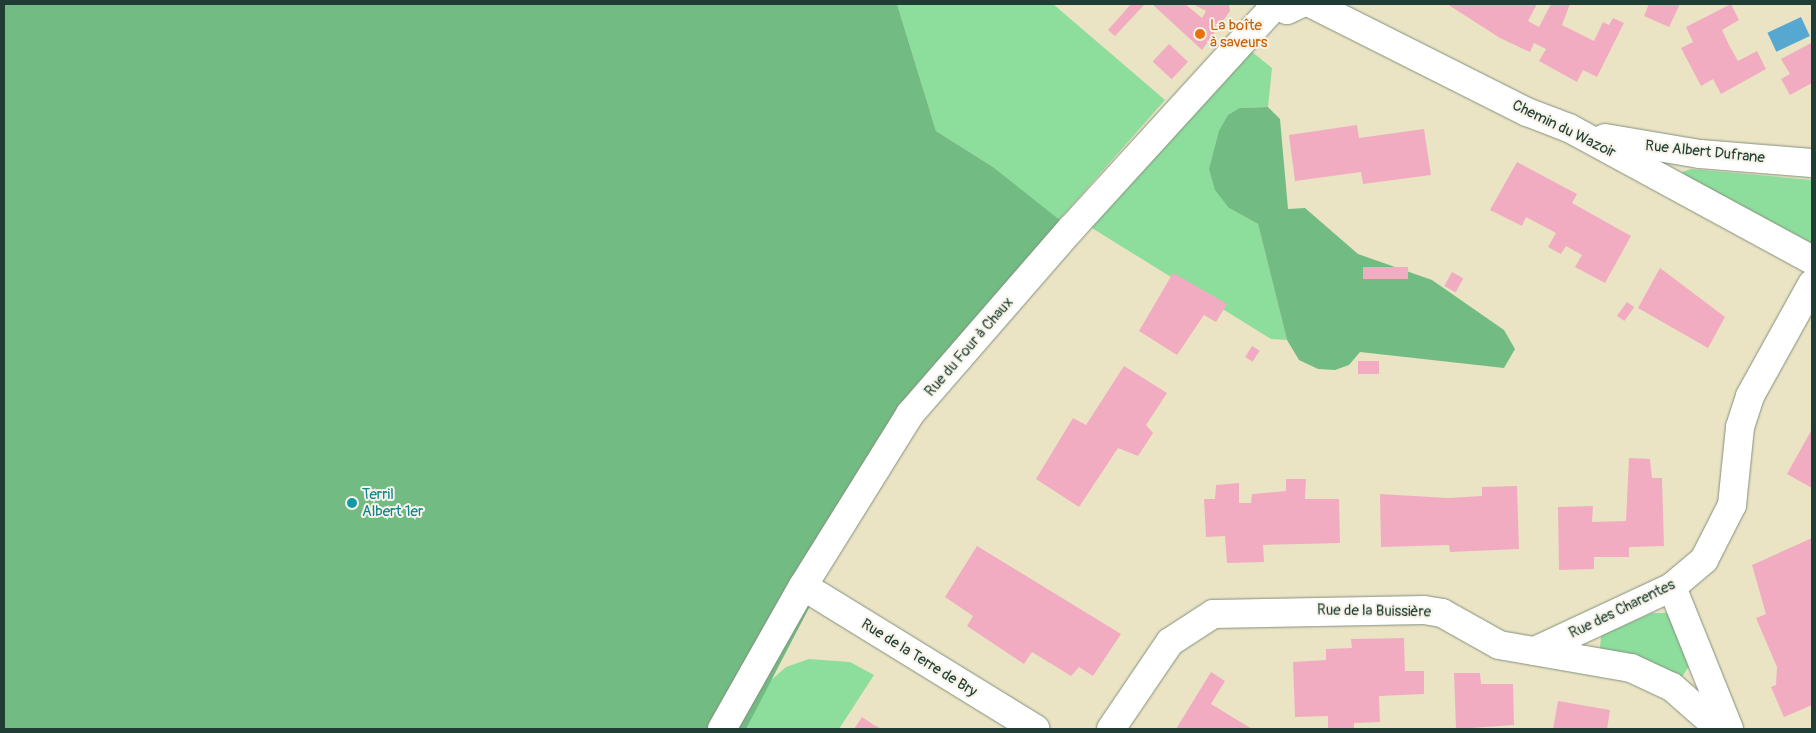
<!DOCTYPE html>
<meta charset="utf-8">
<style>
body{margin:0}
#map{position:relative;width:1816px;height:733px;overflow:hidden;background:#eae4c5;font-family:Pangolin,sans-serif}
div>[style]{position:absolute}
.green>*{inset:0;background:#8ddd9d}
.forest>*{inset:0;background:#72bc84}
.water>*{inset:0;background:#56a8d1;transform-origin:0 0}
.building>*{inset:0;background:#f1acc1;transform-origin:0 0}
.roads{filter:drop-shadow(0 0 1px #84907c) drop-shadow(0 0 1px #84907c)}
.street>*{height:28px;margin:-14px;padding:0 14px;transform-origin:14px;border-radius:14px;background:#fff}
.secondary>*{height:28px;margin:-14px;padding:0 14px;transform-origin:14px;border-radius:14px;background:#fff}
.dots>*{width:14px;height:14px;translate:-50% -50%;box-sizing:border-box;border:2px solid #f7f3e8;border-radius:50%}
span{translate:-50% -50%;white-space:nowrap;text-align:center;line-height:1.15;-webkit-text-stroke:4px #f7f3e8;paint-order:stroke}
.food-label{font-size:15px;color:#c56008}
.left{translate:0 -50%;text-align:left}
.street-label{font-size:15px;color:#1f3d34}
.culture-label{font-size:15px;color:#0d838f}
.frame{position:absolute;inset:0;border:5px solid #1f3d34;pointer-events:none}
</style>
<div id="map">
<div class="green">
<i style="clip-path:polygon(897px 4px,1053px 4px,1165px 100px,1059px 220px,993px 167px,936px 131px)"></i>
<i style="clip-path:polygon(1241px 43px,1272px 68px,1268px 107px,1240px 108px,1229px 208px,1258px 224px,1287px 340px,1271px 339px,1079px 220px)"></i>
<i style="clip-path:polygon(1691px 169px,1812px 180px,1812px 243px,1686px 177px,1682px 172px)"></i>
<i style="clip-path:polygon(1652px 613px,1667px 613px,1671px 618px,1689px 666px,1682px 677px,1600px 648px,1601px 636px)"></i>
<i style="clip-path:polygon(809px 659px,850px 662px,874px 675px,839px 729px,746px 729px,769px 682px,786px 667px)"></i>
</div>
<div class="forest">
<i style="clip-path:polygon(4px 4px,897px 4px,936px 131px,993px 167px,1071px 229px,910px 414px,746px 729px,4px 729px)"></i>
<i style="clip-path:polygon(1268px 107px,1280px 119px,1288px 209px,1305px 208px,1358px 254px,1432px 280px,1504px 330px,1515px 349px,1504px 368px,1360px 352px,1349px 365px,1335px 370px,1318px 369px,1299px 360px,1287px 340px,1258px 224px,1229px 208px,1215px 190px,1209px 169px,1219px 131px,1228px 115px,1240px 108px)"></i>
</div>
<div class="water">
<i style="left:1801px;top:17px;width:21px;height:37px;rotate:65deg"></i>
</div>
<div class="building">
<i style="clip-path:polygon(1131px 4px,1145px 4px,1115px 36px,1108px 30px)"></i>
<i style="clip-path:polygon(1152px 4px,1185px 4px,1202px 18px,1206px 11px,1193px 4px,1229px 4px,1230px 11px,1202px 50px)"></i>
<i style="clip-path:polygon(1447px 4px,1537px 4px,1528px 21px,1539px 27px,1551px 4px,1570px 4px,1562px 25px,1594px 41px,1603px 22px,1609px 25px,1613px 18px,1624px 23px,1597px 77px,1583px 70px,1577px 82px,1539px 61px,1546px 49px,1534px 43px,1530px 52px,1500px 38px)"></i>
<i style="clip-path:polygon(1649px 4px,1680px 4px,1669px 27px,1644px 16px)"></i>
<i style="clip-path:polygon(1731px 4px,1739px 20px,1722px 30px,1729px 45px,1738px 61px,1757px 51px,1766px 69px,1721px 94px,1713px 79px,1701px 86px,1681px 48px,1693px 42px,1686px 27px)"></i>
<i style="clip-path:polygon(1811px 43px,1812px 83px,1790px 95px,1781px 79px,1790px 74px,1781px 59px)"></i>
<i style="left:1169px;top:44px;width:26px;height:24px;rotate:43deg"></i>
<i style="clip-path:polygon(1357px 125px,1359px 138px,1424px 129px,1431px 175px,1363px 184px,1361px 172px,1295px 181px,1289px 135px)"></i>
<i style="clip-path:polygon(1517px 162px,1577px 194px,1572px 203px,1631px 236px,1605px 283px,1575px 267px,1582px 255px,1566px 246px,1561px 254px,1548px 247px,1556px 233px,1526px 217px,1522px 226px,1490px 210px)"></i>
<i style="left:1408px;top:267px;width:12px;height:45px;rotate:90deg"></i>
<i style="clip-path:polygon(1660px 268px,1725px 317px,1708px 348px,1638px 308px)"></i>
<i style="left:1452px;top:272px;width:13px;height:16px;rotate:29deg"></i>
<i style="clip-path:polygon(1173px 273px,1227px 304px,1216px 322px,1204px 315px,1177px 355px,1139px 331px)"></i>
<i style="left:1627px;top:302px;width:9px;height:17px;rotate:36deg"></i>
<i style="left:1252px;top:346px;width:9px;height:13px;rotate:32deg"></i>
<i style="left:1358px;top:361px;width:21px;height:13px"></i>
<i style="clip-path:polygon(1124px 366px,1167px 393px,1146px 425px,1153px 433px,1138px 456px,1118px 448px,1079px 507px,1036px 479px,1073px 418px,1086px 425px)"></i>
<i style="clip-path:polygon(1812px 429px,1812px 488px,1787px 474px)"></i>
<i style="clip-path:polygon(1629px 458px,1650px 459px,1652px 478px,1662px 478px,1664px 546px,1629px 547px,1629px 557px,1594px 557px,1594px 569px,1559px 570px,1558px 507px,1593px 506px,1592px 522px,1626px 521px)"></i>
<i style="clip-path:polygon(1286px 479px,1306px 479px,1305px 499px,1339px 499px,1340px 543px,1263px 545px,1264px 562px,1227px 563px,1225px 536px,1206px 537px,1204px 499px,1215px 499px,1216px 485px,1239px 483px,1239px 503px,1251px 503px,1252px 494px,1286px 491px)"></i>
<i style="clip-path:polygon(1517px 486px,1519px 549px,1450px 552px,1449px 545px,1381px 547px,1380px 494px,1448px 498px,1482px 496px,1482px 487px)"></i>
<i style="clip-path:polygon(1812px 538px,1812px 705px,1784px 717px,1771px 687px,1776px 685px,1777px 667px,1756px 618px,1766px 614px,1752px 565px)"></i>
<i style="clip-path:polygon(977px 546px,1121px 634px,1093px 676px,1079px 667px,1071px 676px,1032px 652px,1024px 664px,967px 626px,973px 616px,945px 597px)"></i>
<i style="clip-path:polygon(1404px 638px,1405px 671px,1424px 671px,1424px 694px,1379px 696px,1380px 722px,1354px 723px,1354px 729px,1328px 729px,1328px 716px,1295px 717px,1293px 662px,1326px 660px,1326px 649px,1352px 648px,1351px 639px)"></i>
<i style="clip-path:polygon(1211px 672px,1225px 681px,1211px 704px,1252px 729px,1176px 729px)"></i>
<i style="clip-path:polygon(1454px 673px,1480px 673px,1481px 684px,1513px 684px,1514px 725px,1456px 729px)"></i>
<i style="clip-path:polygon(1558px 701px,1610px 710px,1607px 729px,1553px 729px)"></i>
<i style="clip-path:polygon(862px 717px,874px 725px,882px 729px,854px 729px)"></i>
</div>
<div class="roads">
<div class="street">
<i style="left:1312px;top:4px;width:241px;rotate:26.7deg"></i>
<i style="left:1527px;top:112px;width:45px;rotate:20.9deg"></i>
<i style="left:1569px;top:128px;width:277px;rotate:28.5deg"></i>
<i style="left:1605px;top:138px;width:96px;rotate:9.6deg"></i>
<i style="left:1700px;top:154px;width:112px;rotate:4.6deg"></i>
<i style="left:803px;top:586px;width:273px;rotate:31.6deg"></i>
<i style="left:1672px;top:587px;width:153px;rotate:68.1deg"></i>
<i style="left:1535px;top:651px;width:151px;rotate:-25deg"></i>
<i style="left:1672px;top:587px;width:42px;rotate:-40.2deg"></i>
<i style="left:1704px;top:560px;width:62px;rotate:-63deg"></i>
<i style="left:1732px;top:505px;width:78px;rotate:-84.1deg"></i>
<i style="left:1740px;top:427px;width:33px;rotate:-72deg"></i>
<i style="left:1750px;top:396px;width:128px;rotate:-61deg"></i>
<i style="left:1111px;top:729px;width:105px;rotate:-55.9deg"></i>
<i style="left:1170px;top:642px;width:51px;rotate:-33.1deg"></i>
<i style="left:1213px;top:614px;width:211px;rotate:-1.1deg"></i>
<i style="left:1424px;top:610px;width:18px;rotate:9deg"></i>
<i style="left:1442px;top:613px;width:65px;rotate:29.3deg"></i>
<i style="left:1499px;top:645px;width:134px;rotate:9.9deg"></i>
<i style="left:1631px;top:668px;width:45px;rotate:24.9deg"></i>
<i style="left:1672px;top:687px;width:64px;rotate:41.2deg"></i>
</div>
<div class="secondary">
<i style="left:1270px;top:4px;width:18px;rotate:19deg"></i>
<i style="left:1287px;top:10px;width:14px;rotate:-25deg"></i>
<i style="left:722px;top:729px;width:164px;rotate:-60.5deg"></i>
<i style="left:803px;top:586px;width:203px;rotate:-58.1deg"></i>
<i style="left:910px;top:414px;width:245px;rotate:-49deg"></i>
<i style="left:1071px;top:229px;width:301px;rotate:-47.6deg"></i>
</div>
</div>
<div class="dots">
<i style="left:1200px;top:34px;background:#e8710a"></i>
<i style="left:352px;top:503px;background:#0f9aa8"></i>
</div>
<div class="food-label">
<span class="left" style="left:1210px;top:34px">La boîte<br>à saveurs</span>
</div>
<div class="street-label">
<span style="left:1564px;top:129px;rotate:26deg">Chemin du Wazoir</span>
<span style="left:1705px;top:152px;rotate:6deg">Rue Albert Dufrane</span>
<span style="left:969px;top:347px;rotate:-49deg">Rue du Four à Chaux</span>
<span style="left:1622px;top:609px;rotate:-26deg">Rue des Charentes</span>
<span style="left:1374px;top:611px;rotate:1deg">Rue de la Buissière</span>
<span style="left:919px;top:658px;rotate:32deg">Rue de la Terre de Bry</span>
</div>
<div class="culture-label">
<span class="left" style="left:362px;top:503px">Terril<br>Albert 1er</span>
</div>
<div class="frame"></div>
</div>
